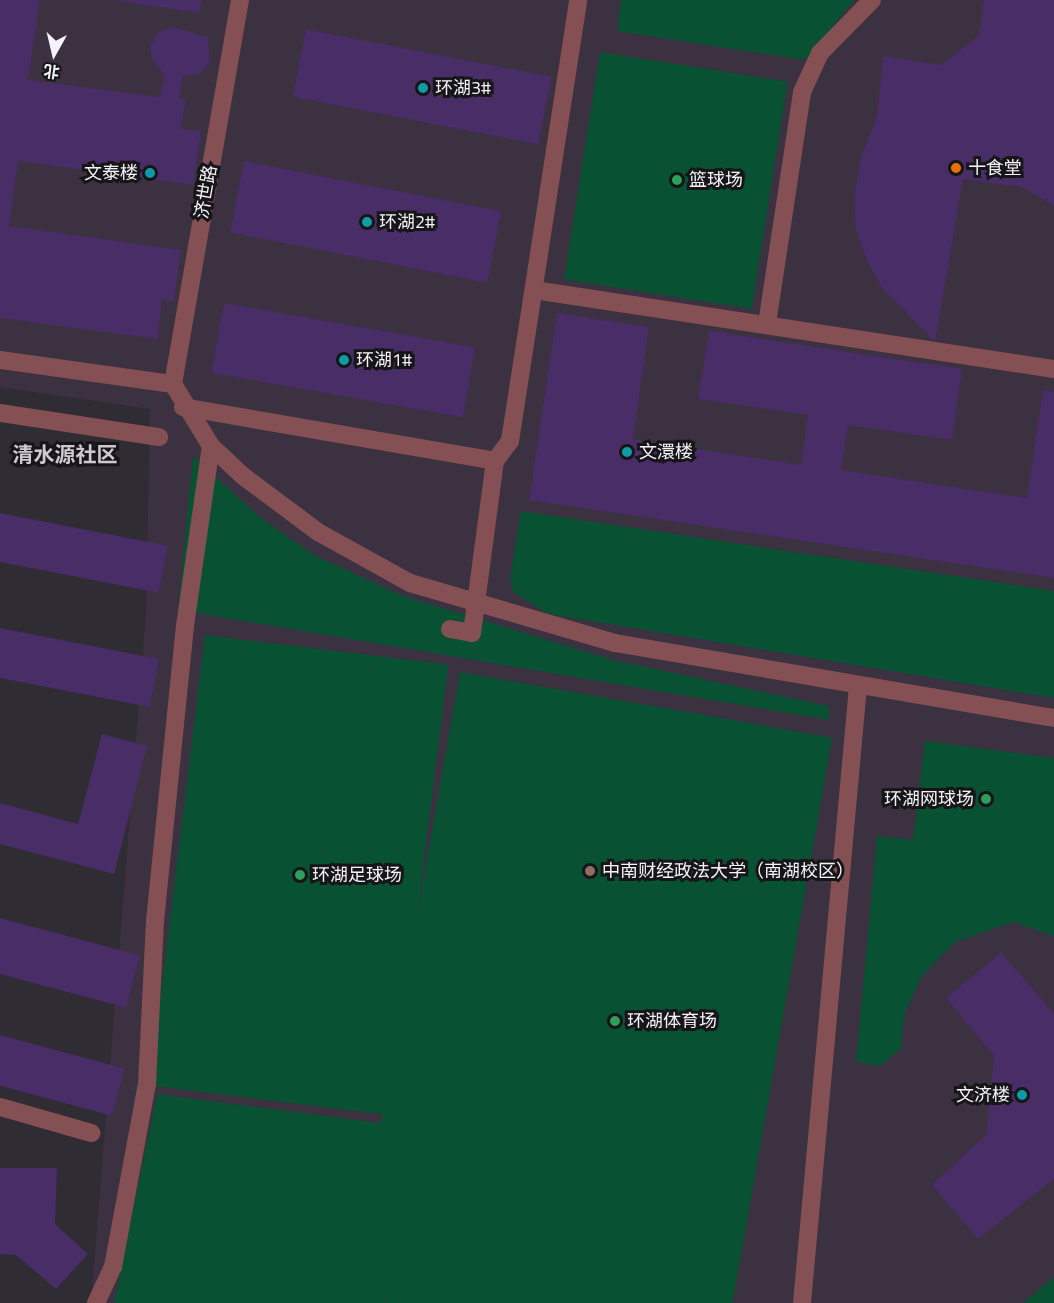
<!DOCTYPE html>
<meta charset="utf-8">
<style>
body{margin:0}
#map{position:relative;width:1054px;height:1303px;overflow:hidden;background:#2f2c33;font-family:"Titillium Web","Noto Sans SC",sans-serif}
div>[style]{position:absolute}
.education>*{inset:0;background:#3b3140}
.green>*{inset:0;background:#085133;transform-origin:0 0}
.building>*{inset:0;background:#482d66;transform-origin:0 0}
.minor>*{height:18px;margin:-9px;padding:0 9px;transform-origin:9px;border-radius:9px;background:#855054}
.dots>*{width:16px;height:16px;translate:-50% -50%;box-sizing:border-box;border:3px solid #161518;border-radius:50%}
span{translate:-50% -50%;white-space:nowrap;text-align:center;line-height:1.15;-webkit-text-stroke:6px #161518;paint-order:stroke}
.poi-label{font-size:18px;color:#f5f3f8}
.left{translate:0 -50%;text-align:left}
.right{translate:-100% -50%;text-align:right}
.street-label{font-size:18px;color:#f5f3f8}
.quarter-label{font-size:21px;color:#cdc9d2;font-weight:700}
.north{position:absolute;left:24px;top:24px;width:60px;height:60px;-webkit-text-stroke:4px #161518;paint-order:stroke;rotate:188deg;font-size:16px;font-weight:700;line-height:24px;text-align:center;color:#f5f3f8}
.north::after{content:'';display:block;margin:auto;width:21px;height:27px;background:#f5f3f8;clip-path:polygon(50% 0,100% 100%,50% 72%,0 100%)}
</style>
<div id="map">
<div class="education">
<i style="clip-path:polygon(0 0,1054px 0,1054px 1303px,91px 1303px,146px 614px,150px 409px,0 387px)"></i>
</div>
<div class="green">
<i style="clip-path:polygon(621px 0,854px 0,805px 60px,617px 31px)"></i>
<i style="left:600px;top:52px;width:190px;height:230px;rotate:9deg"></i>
<i style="clip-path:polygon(193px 456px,262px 519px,314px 555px,403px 596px,613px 660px,829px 706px,829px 720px,178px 610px)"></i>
<i style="clip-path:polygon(521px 511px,1054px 591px,1054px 698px,548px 614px,513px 592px,510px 578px)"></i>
<i style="left:205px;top:635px;width:245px;height:454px;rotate:7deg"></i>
<i style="left:460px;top:672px;width:378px;height:634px;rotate:10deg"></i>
<i style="clip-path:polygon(925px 741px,1054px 758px,1054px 936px,1013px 922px,955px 942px,921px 977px,904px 1015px,901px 1049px,880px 1066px,856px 1062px,877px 836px,913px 840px)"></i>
<i style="clip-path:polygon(157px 1094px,402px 1126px,384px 1303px,114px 1303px)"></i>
<i style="clip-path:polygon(1054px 1277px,1054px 1303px,1023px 1303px)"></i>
</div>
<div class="building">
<i style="clip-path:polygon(0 0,40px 0,28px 80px,160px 97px,164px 74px,152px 59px,150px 46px,157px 33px,171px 27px,208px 37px,210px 63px,200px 74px,183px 76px,179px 98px,186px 99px,181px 129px,201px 131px,193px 185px,18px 161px,9px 226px,181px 250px,174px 301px,162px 300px,158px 339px,0 318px)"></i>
<i style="clip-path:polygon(113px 0,202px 0,199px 13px)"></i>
<i style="clip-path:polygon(984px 0,1054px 0,1054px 206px,1022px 187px,963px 179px,935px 342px,883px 289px,868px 263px,856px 231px,854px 197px,861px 157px,877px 117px,883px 56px,942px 65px,979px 35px)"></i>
<i style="left:306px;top:29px;width:250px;height:69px;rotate:11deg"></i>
<i style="left:244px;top:161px;width:262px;height:73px;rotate:11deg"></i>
<i style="left:224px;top:303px;width:255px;height:71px;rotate:10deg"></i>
<i style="clip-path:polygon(557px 313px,649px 327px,633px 439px,801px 465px,808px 415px,698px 399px,709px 331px,962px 369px,952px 440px,848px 425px,841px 470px,1027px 498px,1043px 390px,1054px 392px,1054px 578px,529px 500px)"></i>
<i style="left:0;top:513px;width:171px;height:48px;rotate:11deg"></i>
<i style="left:0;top:628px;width:162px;height:49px;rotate:11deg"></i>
<i style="clip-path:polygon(102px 734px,147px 746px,114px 874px,0 844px,0 803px,78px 824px)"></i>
<i style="left:0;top:918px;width:145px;height:54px;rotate:15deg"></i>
<i style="clip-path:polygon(1001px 953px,1054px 1013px,1054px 1179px,978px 1239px,932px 1185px,986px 1135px,994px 1056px,946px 998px)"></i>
<i style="left:0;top:1035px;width:129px;height:49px;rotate:15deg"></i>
<i style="clip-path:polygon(0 1168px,57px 1168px,55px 1224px,88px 1254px,56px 1289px,16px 1255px,0 1254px)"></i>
</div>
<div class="minor">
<i style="left:534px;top:290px;width:526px;rotate:8.64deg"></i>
<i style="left:767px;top:324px;width:235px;rotate:-81.4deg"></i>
<i style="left:802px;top:92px;width:43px;rotate:-65.2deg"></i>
<i style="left:820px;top:53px;width:74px;rotate:-45.5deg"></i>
<i style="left:0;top:360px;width:175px;rotate:7.9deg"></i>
<i style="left:173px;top:384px;width:73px;rotate:58.5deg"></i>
<i style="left:211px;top:446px;width:44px;rotate:43.2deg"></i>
<i style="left:243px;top:476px;width:94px;rotate:36.7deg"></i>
<i style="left:318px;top:532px;width:105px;rotate:29deg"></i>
<i style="left:410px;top:583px;width:214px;rotate:16.3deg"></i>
<i style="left:615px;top:643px;width:445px;rotate:9.7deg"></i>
<i style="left:173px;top:384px;width:390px;rotate:-80.1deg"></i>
<i style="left:183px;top:407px;width:317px;rotate:9.8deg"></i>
<i style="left:0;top:413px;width:161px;rotate:8.6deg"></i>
<i style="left:450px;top:629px;width:22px;rotate:10deg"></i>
<i style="left:472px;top:633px;width:174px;rotate:-82.4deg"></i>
<i style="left:495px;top:461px;width:25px;rotate:-53deg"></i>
<i style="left:510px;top:441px;width:446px;rotate:-81.2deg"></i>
<i style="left:0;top:1107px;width:95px;rotate:15.9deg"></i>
<i style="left:96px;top:1303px;width:40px;rotate:-65deg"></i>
<i style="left:113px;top:1267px;width:186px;rotate:-79.5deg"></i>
<i style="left:147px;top:1084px;width:163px;rotate:-87.2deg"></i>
<i style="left:155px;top:921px;width:297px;rotate:-84.2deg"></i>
<i style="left:185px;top:626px;width:182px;rotate:-81.8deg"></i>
<i style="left:802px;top:1303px;width:619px;rotate:-84.81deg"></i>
</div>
<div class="dots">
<i style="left:423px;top:88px;background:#0f9aa8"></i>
<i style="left:956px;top:168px;background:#e8710a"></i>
<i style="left:150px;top:173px;background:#0f9aa8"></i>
<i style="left:677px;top:180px;background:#2e9e5b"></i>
<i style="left:367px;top:222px;background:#0f9aa8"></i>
<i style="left:344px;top:360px;background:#0f9aa8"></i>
<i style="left:627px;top:452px;background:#0f9aa8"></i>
<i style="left:986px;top:799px;background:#2e9e5b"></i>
<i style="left:590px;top:871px;background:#8d6e63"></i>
<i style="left:300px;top:875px;background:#2e9e5b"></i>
<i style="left:615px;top:1021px;background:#2e9e5b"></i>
<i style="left:1022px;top:1095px;background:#0f9aa8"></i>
</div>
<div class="poi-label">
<span class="left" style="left:435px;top:88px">环湖3#</span>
<span class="left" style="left:968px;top:168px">十食堂</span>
<span class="right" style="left:138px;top:173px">文泰楼</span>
<span class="left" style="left:689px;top:180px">篮球场</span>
<span class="left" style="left:379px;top:222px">环湖2#</span>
<span class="left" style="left:356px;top:360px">环湖1#</span>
<span class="left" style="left:639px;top:452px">文澴楼</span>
<span class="right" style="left:974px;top:799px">环湖网球场</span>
<span class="left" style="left:602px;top:871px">中南财经政法大学（南湖校区）</span>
<span class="left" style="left:312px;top:875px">环湖足球场</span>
<span class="left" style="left:627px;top:1021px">环湖体育场</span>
<span class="right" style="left:1010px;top:1095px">文济楼</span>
</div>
<div class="street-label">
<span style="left:206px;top:192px;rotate:-80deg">济世路</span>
</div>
<div class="quarter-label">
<span style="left:65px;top:454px">清水源社区</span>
</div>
<div class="north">北</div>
</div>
